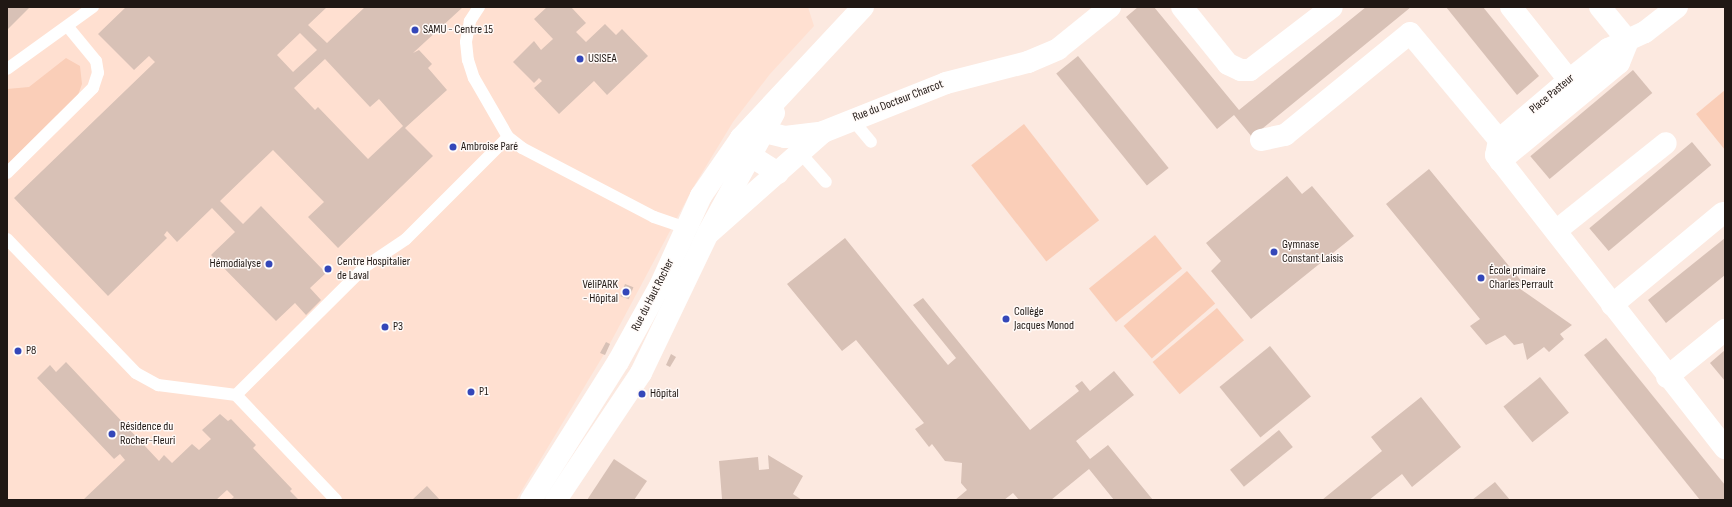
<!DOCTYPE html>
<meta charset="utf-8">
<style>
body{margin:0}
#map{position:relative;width:1732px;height:507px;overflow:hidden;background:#fce9e0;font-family:"Sofia Sans Condensed",sans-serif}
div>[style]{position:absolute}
.built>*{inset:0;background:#ffe0d1}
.green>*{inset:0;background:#faceb8;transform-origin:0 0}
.building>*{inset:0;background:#d8c1b6;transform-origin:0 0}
.service>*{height:12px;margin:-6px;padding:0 6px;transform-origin:6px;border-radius:6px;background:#fff}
.minor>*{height:22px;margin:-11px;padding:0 11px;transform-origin:11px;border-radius:11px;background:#fff}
.tertiary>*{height:22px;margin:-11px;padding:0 11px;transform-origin:11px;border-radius:11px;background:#fff}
.dots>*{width:11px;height:11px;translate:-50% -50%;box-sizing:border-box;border:2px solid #fffaf8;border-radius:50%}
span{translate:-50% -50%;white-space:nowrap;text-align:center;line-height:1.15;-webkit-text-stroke:3px #fffaf8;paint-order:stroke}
.poi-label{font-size:12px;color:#201814}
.left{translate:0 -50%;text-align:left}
.right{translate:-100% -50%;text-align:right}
.street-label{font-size:12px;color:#201814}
.frame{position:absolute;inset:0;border:8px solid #201814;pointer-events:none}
</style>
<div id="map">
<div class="built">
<i style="clip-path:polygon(7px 7px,808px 7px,814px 26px,770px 74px,733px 122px,694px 186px,606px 351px,516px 500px,7px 500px)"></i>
</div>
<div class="green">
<i style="clip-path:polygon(66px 58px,80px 66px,82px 84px,78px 95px,7px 166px,7px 89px,29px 87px)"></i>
<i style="clip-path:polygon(1725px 90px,1725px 150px,1696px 114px)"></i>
<i style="left:1024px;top:124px;width:122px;height:67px;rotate:52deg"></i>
<i style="left:1155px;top:235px;width:43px;height:85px;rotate:51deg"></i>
<i style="left:1187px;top:271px;width:43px;height:84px;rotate:49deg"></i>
<i style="left:1217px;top:308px;width:42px;height:84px;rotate:50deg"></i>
</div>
<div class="building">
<i style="clip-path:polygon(7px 7px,30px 7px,7px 30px)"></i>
<i style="clip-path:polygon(evenodd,126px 7px,327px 7px,308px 25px,327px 43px,365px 7px,463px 7px,413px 53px,419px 50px,432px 64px,428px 68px,447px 90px,405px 128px,433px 156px,338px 248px,308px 217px,324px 202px,273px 150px,220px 201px,243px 224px,261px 206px,326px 273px,310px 288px,321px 300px,306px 315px,295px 303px,276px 321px,211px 255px,235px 232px,212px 208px,177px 242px,167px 231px,164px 235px,167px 238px,108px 296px,14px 198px,155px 62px,149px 56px,134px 70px,98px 34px,126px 7px,300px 33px,317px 50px,293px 72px,277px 55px,300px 33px,126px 7px,325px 59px,370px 107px,379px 99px,403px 126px,368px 159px,318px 107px,315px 110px,294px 88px,325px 59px)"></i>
<i style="clip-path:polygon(547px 7px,571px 7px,586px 23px,576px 32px,586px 42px,605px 24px,616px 35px,622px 29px,648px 56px,607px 95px,594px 81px,559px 114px,534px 88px,542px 81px,539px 78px,534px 83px,513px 62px,534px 41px,541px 50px,553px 39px,534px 19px)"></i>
<i style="clip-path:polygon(1138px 7px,1154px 7px,1239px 110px,1366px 7px,1411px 7px,1252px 137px,1234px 115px,1217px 129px,1126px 17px)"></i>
<i style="clip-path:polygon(1446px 7px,1483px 7px,1539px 76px,1517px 95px)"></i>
<i style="left:1078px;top:56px;width:144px;height:28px;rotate:51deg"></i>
<i style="left:1633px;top:70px;width:30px;height:134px;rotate:50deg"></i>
<i style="left:1692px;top:142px;width:30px;height:134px;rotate:50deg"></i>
<i style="clip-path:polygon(1429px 169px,1523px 283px,1519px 288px,1572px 325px,1560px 334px,1564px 339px,1549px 352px,1544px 347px,1527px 360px,1523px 343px,1514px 345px,1505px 335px,1486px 345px,1470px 326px,1480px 319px,1386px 204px)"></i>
<i style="clip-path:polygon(1287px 176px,1302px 194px,1312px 186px,1354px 236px,1251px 319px,1211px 271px,1221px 261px,1206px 243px)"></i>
<i style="clip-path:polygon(845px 238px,948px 365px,956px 358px,913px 305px,923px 298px,1030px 430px,1079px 391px,1075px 386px,1082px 381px,1090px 391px,1114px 371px,1134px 395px,1076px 441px,1090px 459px,1108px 445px,1153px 500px,1114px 500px,1089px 469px,1051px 500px,1019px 500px,1013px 493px,1004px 500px,955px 500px,967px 490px,961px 483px,962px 463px,945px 461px,932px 444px,929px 447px,915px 429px,924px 423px,856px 340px,842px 351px,787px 284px)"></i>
<i style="clip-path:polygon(1725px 238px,1725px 275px,1666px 323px,1648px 300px)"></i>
<i style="left:625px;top:284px;width:9px;height:13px;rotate:21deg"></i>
<i style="clip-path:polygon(1606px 338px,1725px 485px,1725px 500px,1700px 500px,1584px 355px)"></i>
<i style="clip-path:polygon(606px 342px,610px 344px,605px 355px,600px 353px)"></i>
<i style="left:1270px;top:346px;width:65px;height:65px;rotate:51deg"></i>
<i style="clip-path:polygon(1725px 350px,1725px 381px,1710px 363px)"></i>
<i style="clip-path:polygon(671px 354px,676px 357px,670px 367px,666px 365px)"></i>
<i style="clip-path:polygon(66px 362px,159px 461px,164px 455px,172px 463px,192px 444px,199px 450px,211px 439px,202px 430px,220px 414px,228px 421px,231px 419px,256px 445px,253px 448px,292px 489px,290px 491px,299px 500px,230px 500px,234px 497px,227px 490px,216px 500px,83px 500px,125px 460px,120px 454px,114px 459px,37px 378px,50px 365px,56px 372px)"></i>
<i style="left:1540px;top:377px;width:46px;height:47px;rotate:51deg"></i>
<i style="clip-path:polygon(1421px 397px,1461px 447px,1412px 487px,1402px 474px,1369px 500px,1322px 500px,1382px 451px,1371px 437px)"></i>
<i style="left:1279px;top:430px;width:22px;height:63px;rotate:51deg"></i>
<i style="clip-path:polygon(768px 455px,803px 476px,793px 494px,802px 500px,722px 499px,719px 461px,758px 457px,759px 470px,769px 469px)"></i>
<i style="clip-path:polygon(614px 459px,647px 481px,634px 500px,587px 500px)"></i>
<i style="clip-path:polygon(1495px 482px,1510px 500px,1472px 500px)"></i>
<i style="clip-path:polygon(427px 486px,440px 500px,412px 500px)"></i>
</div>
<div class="service">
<i style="left:479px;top:7px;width:17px;rotate:123deg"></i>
<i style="left:470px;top:21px;width:21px;rotate:101deg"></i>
<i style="left:466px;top:42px;width:18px;rotate:84deg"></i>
<i style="left:468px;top:60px;width:19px;rotate:72deg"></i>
<i style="left:474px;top:78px;width:68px;rotate:60deg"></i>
<i style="left:508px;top:137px;width:18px;rotate:38deg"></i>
<i style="left:522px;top:148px;width:149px;rotate:27.6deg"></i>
<i style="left:654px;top:217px;width:39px;rotate:19deg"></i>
<i style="left:7px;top:69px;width:106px;rotate:-35.8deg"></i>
<i style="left:851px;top:118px;width:31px;rotate:50deg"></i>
<i style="left:796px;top:148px;width:45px;rotate:48.6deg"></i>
<i style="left:7px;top:173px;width:121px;rotate:-44.7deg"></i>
<i style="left:93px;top:88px;width:16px;rotate:-72deg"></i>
<i style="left:98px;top:73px;width:12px;rotate:-99deg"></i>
<i style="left:96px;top:61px;width:44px;rotate:-129.5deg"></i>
<i style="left:7px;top:239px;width:186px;rotate:46.1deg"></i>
<i style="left:136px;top:373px;width:25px;rotate:29deg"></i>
<i style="left:158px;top:385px;width:79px;rotate:7.3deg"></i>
<i style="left:236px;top:395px;width:145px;rotate:46.4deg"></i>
<i style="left:236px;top:395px;width:183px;rotate:-44.8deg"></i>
<i style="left:366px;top:266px;width:48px;rotate:-34deg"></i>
<i style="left:406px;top:239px;width:144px;rotate:-45deg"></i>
</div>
<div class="minor">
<i style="left:1182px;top:7px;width:73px;rotate:51.1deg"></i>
<i style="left:1228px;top:64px;width:14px;rotate:25deg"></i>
<i style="left:1241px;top:70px;width:9px"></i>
<i style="left:1250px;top:70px;width:103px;rotate:-37.5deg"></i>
<i style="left:1511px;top:7px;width:93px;rotate:51.5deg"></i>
<i style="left:1600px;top:7px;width:44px;rotate:50.5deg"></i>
<i style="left:1677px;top:7px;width:41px;rotate:142deg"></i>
<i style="left:1645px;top:32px;width:41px;rotate:155.3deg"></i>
<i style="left:1608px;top:49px;width:50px;rotate:141.5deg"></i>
<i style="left:1569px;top:80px;width:92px;rotate:139.4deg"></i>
<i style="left:1499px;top:140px;width:15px;rotate:101deg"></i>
<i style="left:1496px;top:155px;width:372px;rotate:52deg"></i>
<i style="left:1261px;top:140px;width:25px;rotate:-12deg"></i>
<i style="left:1285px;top:135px;width:161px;rotate:-39.2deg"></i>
<i style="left:1410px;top:33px;width:139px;rotate:50.2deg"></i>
<i style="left:1500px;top:161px;width:154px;rotate:-39.5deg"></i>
<i style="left:1619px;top:63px;width:24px;rotate:-68deg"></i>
<i style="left:778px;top:173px;width:31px;rotate:-148deg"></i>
<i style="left:752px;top:157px;width:22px;rotate:-120deg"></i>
<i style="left:741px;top:138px;width:25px;rotate:-14deg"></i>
<i style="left:765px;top:132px;width:21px;rotate:14deg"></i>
<i style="left:785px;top:137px;width:38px;rotate:-7deg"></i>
<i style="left:1557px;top:230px;width:139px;rotate:-38.6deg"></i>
<i style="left:709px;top:233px;width:152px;rotate:-41.5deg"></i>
<i style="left:823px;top:132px;width:132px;rotate:-21.7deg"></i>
<i style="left:946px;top:83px;width:85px;rotate:-14.4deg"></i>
<i style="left:1028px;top:62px;width:33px;rotate:-23deg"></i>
<i style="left:1058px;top:49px;width:67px;rotate:-38.9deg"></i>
<i style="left:1612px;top:305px;width:144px;rotate:-39.7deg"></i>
<i style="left:1667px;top:377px;width:75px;rotate:-39deg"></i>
</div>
<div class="tertiary">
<i style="left:531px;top:500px;width:163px;rotate:-57.8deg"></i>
<i style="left:618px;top:362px;width:87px;rotate:-61.1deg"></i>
<i style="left:660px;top:286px;width:99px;rotate:-65.5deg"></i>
<i style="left:701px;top:196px;width:70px;rotate:-55.4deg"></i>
<i style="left:741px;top:138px;width:179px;rotate:-47deg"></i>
<i style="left:556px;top:500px;width:153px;rotate:-56.2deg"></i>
<i style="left:641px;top:373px;width:155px;rotate:-64.4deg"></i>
<i style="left:708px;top:233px;width:137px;rotate:-61.2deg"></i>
</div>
<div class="dots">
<i style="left:415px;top:30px;background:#3447b9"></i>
<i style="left:580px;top:59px;background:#3447b9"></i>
<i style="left:453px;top:147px;background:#3447b9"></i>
<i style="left:1274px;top:252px;background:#3447b9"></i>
<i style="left:269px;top:264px;background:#3447b9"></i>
<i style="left:328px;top:269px;background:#3447b9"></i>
<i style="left:1481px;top:278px;background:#3447b9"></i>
<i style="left:626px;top:292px;background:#3447b9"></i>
<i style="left:1006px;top:319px;background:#3447b9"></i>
<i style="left:385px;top:327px;background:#3447b9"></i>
<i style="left:18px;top:351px;background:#3447b9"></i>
<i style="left:471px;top:392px;background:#3447b9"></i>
<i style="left:642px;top:394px;background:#3447b9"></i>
<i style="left:112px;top:434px;background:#3447b9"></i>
</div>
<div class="poi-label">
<span class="left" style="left:423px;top:30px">SAMU - Centre 15</span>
<span class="left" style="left:588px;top:59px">USISEA</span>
<span class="left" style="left:461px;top:147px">Ambroise Paré</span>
<span class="left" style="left:1282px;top:252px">Gymnase<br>Constant Laisis</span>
<span class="left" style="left:337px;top:269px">Centre Hospitalier<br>de Laval</span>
<span class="right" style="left:261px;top:264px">Hémodialyse</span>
<span class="left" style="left:1489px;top:278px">École primaire<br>Charles Perrault</span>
<span class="right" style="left:618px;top:292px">VéliPARK<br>- Hôpital</span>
<span class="left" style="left:1014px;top:319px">Collège<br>Jacques Monod</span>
<span class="left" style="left:393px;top:327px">P3</span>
<span class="left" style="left:26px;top:351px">P8</span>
<span class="left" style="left:479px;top:392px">P1</span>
<span class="left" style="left:650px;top:394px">Hôpital</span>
<span class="left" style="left:120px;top:434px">Résidence du<br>Rocher-Fleuri</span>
</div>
<div class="street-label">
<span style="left:1552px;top:94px;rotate:-40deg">Place Pasteur</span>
<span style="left:898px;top:101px;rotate:-21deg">Rue du Docteur Charcot</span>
<span style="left:653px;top:295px;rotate:-63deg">Rue du Haut Rocher</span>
</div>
<div class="frame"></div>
</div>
